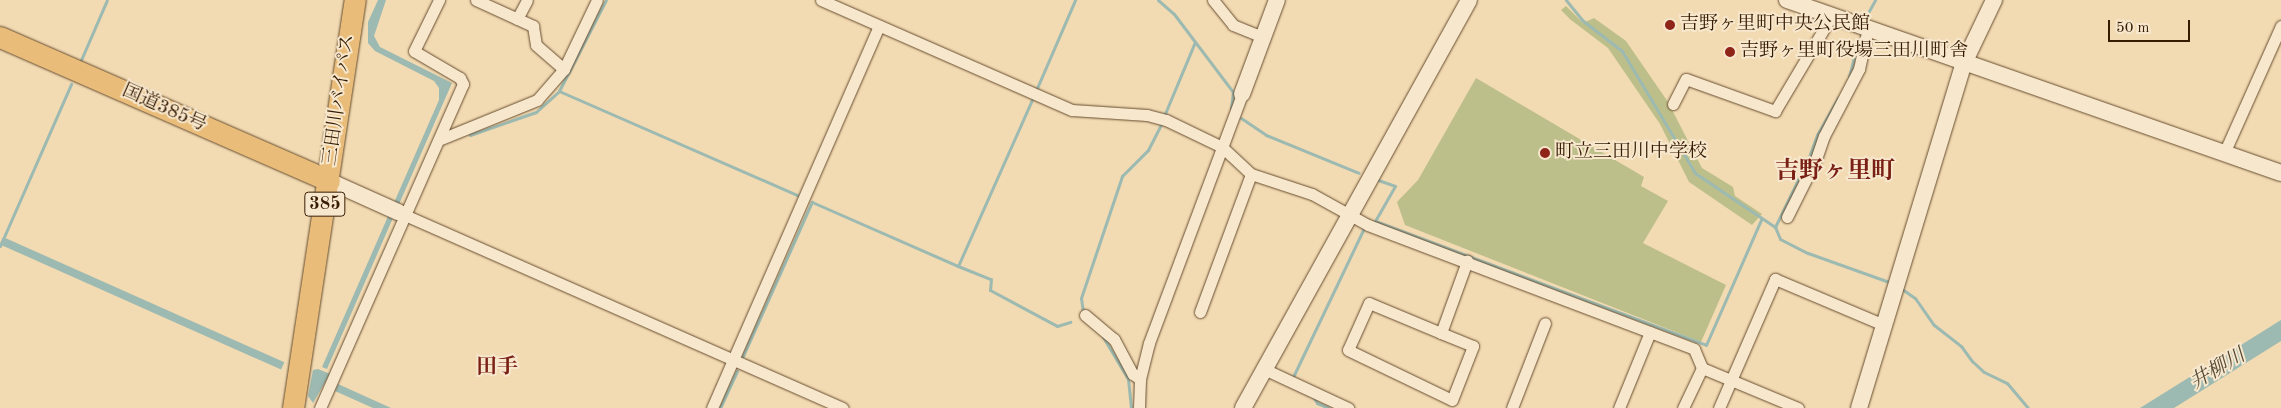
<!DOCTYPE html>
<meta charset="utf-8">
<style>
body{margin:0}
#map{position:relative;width:2281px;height:408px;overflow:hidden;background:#f2dab2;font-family:"Old Standard TT","Noto Serif JP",serif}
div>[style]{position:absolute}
.green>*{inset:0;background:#bdbf8a}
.water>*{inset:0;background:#9cbab1;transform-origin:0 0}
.stream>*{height:3px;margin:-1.5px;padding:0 1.5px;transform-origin:1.5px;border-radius:1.5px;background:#9cbab1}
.roads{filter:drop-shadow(0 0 1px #664c2e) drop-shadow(0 0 1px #664c2e)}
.street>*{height:11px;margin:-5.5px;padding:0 5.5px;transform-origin:5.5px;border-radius:5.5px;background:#f7e7cd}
.secondary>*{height:16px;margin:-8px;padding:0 8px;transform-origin:8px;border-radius:8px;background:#f7e7cd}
.highway>*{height:21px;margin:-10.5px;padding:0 10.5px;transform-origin:10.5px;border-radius:10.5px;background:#e9bd79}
.dots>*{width:14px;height:14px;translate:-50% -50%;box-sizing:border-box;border:2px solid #f7e7cd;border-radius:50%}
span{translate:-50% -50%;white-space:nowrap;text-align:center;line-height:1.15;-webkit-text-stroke:4px #f7e7cd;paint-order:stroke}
.shield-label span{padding:1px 4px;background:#f7e7cd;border:1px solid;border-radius:4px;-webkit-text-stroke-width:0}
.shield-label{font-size:18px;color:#371c02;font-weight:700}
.poi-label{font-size:19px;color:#371c02}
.left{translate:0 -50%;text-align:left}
.street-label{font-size:19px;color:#371c02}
.water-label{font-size:20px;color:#554b37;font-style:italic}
.quarter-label{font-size:21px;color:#7a1f14;font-weight:700}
.district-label{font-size:24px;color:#7a1f14;font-weight:700}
.scale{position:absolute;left:2108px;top:20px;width:82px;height:22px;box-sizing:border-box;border:2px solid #371c02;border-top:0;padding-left:6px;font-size:15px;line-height:18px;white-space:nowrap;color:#371c02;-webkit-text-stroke:4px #f7e7cd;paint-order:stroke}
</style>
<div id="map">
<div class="green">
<i style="clip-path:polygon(1566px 6px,1583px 23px,1594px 18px,1626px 41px,1668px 102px,1702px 168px,1733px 187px,1735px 196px,1762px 214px,1752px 225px,1689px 182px,1660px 124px,1608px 48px,1571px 20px,1561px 10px)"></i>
<i style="clip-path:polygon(1476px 78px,1644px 177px,1641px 186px,1668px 201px,1643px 243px,1726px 285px,1701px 342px,1405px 225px,1397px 202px,1418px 180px)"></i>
</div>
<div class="water">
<i style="clip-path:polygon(378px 0,386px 0,374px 36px,380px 47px,452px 83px,327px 369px,322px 367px,439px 100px,439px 88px,434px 81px,375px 51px,368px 43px,368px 22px)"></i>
<i style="left:3px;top:237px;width:308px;height:8px;rotate:24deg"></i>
<i style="clip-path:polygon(2281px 320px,2281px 341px,2174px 408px,2140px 408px)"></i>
<i style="clip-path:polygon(318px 369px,330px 374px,313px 403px,308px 396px,313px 370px)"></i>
<i style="clip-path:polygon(338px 384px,391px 408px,373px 408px,335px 391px)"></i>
</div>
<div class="stream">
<i style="left:1158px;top:0;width:21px;rotate:41deg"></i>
<i style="left:1174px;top:14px;width:98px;rotate:52.9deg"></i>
<i style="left:1233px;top:92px;width:17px;rotate:97deg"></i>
<i style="left:1566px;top:0;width:26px;rotate:51deg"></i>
<i style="left:1582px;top:20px;width:51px;rotate:37.8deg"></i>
<i style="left:1622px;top:51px;width:142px;rotate:59.1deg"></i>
<i style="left:1695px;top:173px;width:97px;rotate:34deg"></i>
<i style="left:1775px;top:227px;width:13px;rotate:67deg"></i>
<i style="left:1780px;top:239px;width:31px;rotate:27deg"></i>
<i style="left:1808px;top:253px;width:89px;rotate:19.7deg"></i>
<i style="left:1869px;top:11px;width:13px;rotate:-61deg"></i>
<i style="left:81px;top:60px;width:65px;rotate:-66.6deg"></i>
<i style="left:1849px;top:77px;width:34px;rotate:-76deg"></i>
<i style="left:1037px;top:88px;width:96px;rotate:-66.6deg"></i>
<i style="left:559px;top:91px;width:260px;rotate:23.6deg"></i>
<i style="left:1164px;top:116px;width:80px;rotate:-67.3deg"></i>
<i style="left:1241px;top:118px;width:30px;rotate:34deg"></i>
<i style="left:1266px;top:135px;width:100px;rotate:22.2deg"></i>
<i style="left:470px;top:135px;width:70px;rotate:-19.2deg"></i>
<i style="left:536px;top:112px;width:31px;rotate:-42deg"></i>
<i style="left:559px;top:91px;width:102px;rotate:-62.7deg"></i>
<i style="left:1378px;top:180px;width:18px;rotate:19deg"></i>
<i style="left:1395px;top:186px;width:40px;rotate:119.7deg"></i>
<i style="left:1375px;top:221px;width:353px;rotate:20.5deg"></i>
<i style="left:1706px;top:345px;width:137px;rotate:-66.3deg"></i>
<i style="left:1775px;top:227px;width:78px;rotate:-64.1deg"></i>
<i style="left:1809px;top:157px;width:23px;rotate:-70deg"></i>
<i style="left:1817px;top:135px;width:43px;rotate:-60.4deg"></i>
<i style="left:0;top:246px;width:177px;rotate:-66.3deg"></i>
<i style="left:958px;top:266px;width:35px;rotate:22deg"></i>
<i style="left:991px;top:279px;width:11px;rotate:95deg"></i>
<i style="left:990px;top:290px;width:76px;rotate:28.2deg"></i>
<i style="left:1057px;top:326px;width:14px;rotate:-17deg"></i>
<i style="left:1902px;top:289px;width:16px;rotate:35deg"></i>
<i style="left:1915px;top:298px;width:33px;rotate:55deg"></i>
<i style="left:1934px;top:325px;width:34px;rotate:38deg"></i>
<i style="left:1961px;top:346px;width:19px;rotate:54deg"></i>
<i style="left:1972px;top:361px;width:16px;rotate:43deg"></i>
<i style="left:1984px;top:372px;width:25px;rotate:26deg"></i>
<i style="left:2007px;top:383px;width:33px;rotate:50deg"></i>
<i style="left:1083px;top:312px;width:14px;rotate:-98deg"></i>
<i style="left:1081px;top:298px;width:129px;rotate:-71.4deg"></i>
<i style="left:1122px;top:176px;width:37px;rotate:-45deg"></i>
<i style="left:1148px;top:150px;width:31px;rotate:-63deg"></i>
<i style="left:1103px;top:337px;width:49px;rotate:59.2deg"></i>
<i style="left:1128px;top:379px;width:29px;rotate:84deg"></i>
<i style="left:743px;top:356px;width:169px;rotate:-65.9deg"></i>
<i style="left:812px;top:202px;width:159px;rotate:23.7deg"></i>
<i style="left:958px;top:266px;width:182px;rotate:-66deg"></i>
<i style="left:1292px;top:379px;width:167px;rotate:-64.5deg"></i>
<i style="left:1313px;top:396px;width:8px;rotate:60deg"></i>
<i style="left:1317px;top:403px;width:13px;rotate:23deg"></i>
<i style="left:720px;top:408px;width:41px;rotate:-65.3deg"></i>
</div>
<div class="roads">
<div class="street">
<i style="left:476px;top:0;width:63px;rotate:24.5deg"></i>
<i style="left:533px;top:26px;width:19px;rotate:81deg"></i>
<i style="left:536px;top:45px;width:37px;rotate:41deg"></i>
<i style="left:821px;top:0;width:274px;rotate:23.7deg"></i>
<i style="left:1072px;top:110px;width:75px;rotate:3.8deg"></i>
<i style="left:1147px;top:115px;width:20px;rotate:15deg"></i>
<i style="left:1166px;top:120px;width:62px;rotate:25.7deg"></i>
<i style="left:1222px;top:147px;width:40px;rotate:43deg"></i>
<i style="left:1251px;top:174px;width:64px;rotate:18.2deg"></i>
<i style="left:1312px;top:194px;width:64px;rotate:29deg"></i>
<i style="left:1368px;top:225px;width:349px;rotate:20.8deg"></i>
<i style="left:1694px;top:349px;width:21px;rotate:67deg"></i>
<i style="left:1702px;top:368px;width:104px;rotate:22.6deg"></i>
<i style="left:1213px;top:0;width:32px;rotate:51deg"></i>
<i style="left:1233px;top:25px;width:32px;rotate:22deg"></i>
<i style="left:517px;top:19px;width:21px;rotate:-62deg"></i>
<i style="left:1673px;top:104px;width:28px;rotate:-63deg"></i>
<i style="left:1686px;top:79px;width:95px;rotate:19.8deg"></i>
<i style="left:1775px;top:111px;width:112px;rotate:-59.3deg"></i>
<i style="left:441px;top:139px;width:104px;rotate:-22.1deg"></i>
<i style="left:537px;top:100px;width:41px;rotate:-48.9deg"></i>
<i style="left:564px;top:69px;width:76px;rotate:-64.4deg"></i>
<i style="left:2225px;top:151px;width:137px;rotate:-65.9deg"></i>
<i style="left:398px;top:212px;width:486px;rotate:23.8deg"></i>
<i style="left:1787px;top:217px;width:65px;rotate:-63.4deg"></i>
<i style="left:1816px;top:159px;width:24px;rotate:-71deg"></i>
<i style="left:1824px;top:136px;width:76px;rotate:-62.4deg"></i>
<i style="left:1859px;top:69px;width:42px;rotate:-77.6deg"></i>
<i style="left:1200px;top:312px;width:147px;rotate:-69.7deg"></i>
<i style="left:1085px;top:315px;width:38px;rotate:40deg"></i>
<i style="left:1114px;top:339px;width:40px;rotate:62deg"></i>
<i style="left:1133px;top:374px;width:9px;rotate:36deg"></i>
<i style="left:1441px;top:333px;width:78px;rotate:-157.4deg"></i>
<i style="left:1369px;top:303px;width:51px;rotate:114.1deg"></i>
<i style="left:1348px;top:350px;width:115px;rotate:25.7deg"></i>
<i style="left:1452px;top:400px;width:58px;rotate:-68.7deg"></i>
<i style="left:1473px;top:346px;width:35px;rotate:-158deg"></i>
<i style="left:1441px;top:333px;width:77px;rotate:-70.1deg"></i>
<i style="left:1264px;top:369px;width:93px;rotate:24.9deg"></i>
<i style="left:320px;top:408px;width:354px;rotate:-66.2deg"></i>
<i style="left:463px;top:84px;width:7px;rotate:-117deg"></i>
<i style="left:460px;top:78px;width:53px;rotate:-149.6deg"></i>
<i style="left:414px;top:51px;width:57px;rotate:-63.9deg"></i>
<i style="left:712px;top:408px;width:417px;rotate:-66.4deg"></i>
<i style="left:1139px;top:408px;width:29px;rotate:-88deg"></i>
<i style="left:1140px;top:379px;width:37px;rotate:-76deg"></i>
<i style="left:1149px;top:343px;width:266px;rotate:-69.5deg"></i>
<i style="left:1512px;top:408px;width:91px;rotate:-68.8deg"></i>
<i style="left:1619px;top:408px;width:82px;rotate:-67.8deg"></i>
<i style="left:1683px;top:408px;width:44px;rotate:-64.6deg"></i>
<i style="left:1719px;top:408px;width:141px;rotate:-66.5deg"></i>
<i style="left:1775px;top:279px;width:118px;rotate:22.9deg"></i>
</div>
<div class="secondary">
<i style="left:1787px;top:0;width:523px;rotate:19.3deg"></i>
<i style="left:1242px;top:94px;width:100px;rotate:-69.6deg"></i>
<i style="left:329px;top:181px;width:76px;rotate:24.2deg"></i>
<i style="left:1243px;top:408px;width:466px;rotate:-61deg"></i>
<i style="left:1859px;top:408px;width:361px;rotate:-73.1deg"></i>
<i style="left:1964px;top:63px;width:70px;rotate:-64.5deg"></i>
</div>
<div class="highway">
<i style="left:0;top:37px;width:359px;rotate:23.6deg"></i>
<i style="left:293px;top:408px;width:413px;rotate:-81.4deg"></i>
</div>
</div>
<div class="dots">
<i style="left:1670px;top:25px;background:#8f2418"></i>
<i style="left:1730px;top:52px;background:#8f2418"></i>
<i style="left:1545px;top:153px;background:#8f2418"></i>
</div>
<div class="shield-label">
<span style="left:325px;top:204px">385</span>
</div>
<div class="poi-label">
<span class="left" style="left:1680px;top:25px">吉野ヶ里町中央公民館</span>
<span class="left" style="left:1740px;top:52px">吉野ヶ里町役場三田川町舎</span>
<span class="left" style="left:1555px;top:153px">町立三田川中学校</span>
</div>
<div class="street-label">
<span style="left:340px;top:100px;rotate:-82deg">三田川バイパス</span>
<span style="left:164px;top:109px;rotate:24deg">国道385号</span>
</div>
<div class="water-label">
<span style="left:2218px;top:370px;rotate:-31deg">井柳川</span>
</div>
<div class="quarter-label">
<span style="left:497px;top:368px">田手</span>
</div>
<div class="district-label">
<span style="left:1835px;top:173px">吉野ヶ里町</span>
</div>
<div class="scale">50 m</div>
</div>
